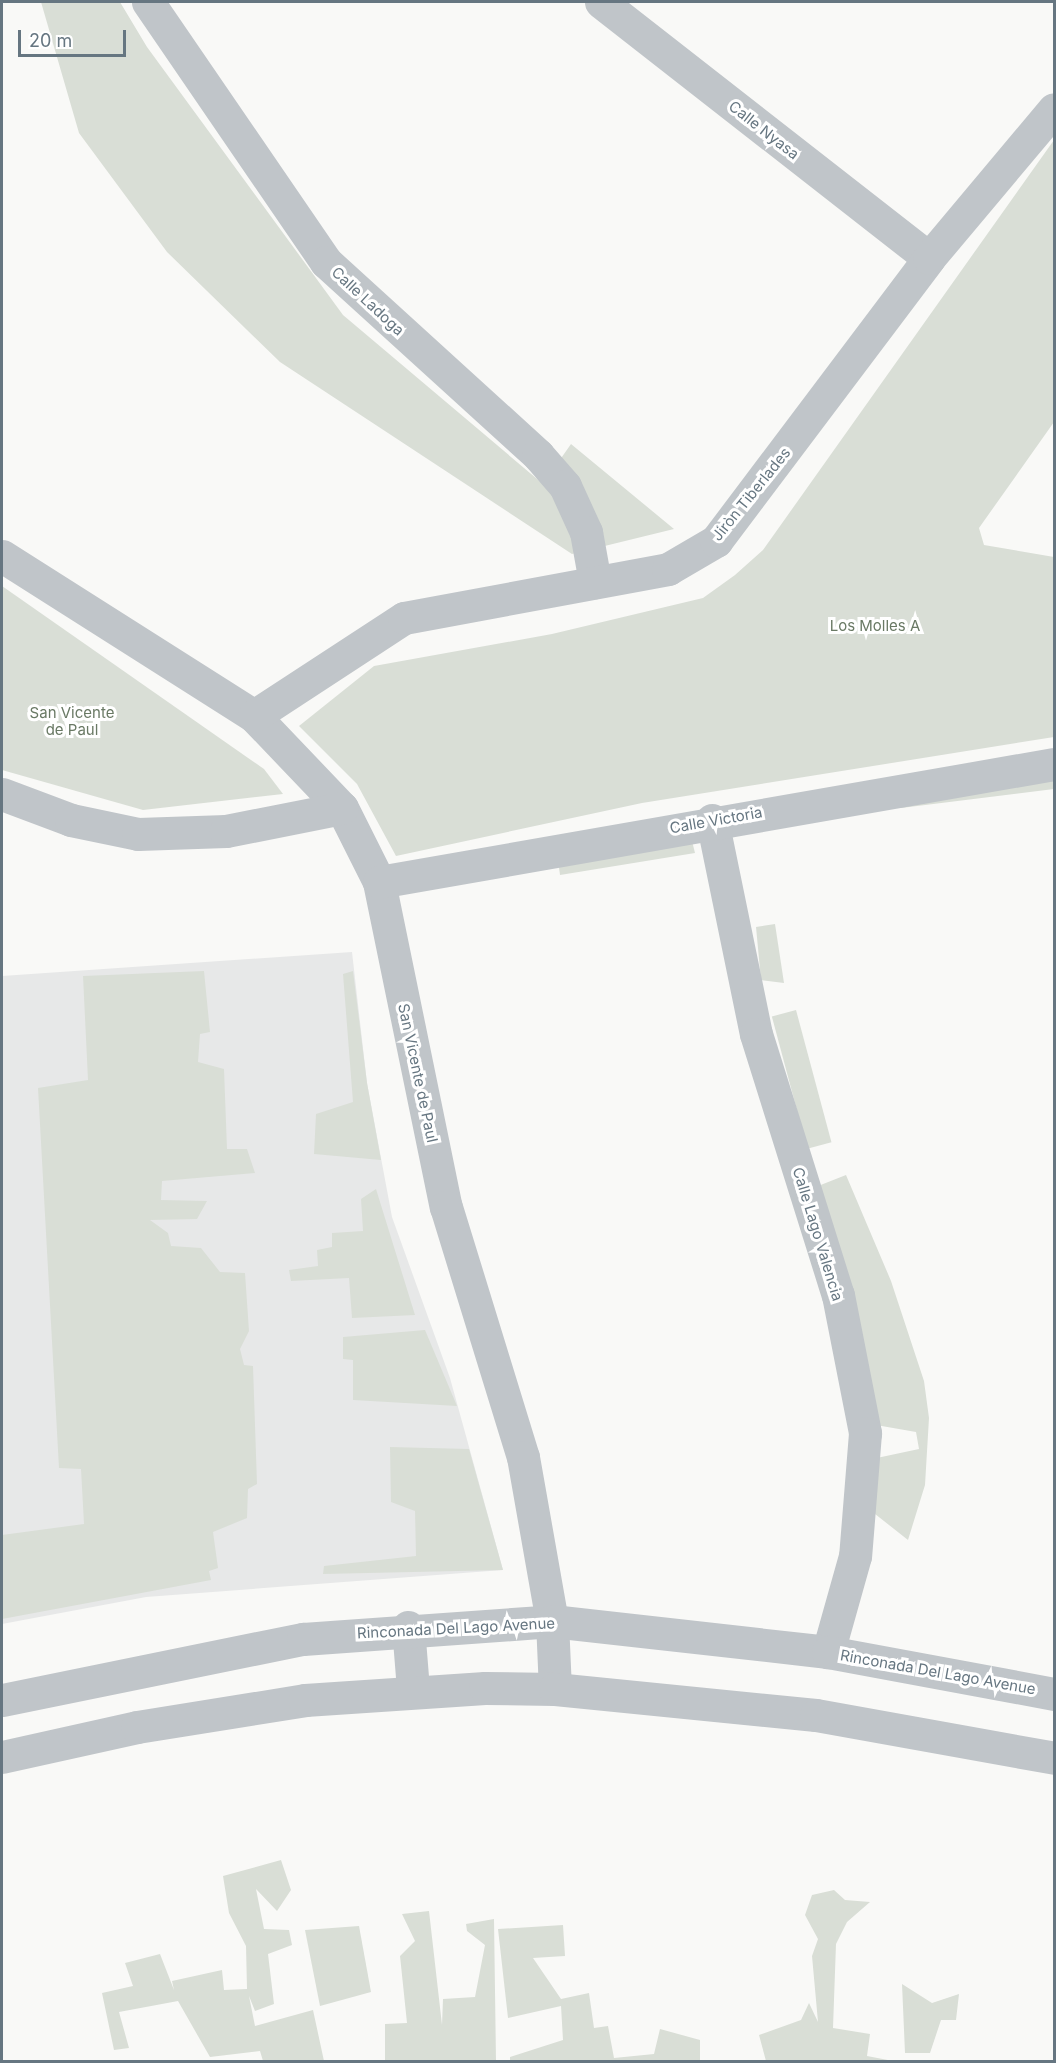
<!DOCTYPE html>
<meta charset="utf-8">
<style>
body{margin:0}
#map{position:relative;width:1056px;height:2063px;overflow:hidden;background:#f9f9f7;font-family:Inter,sans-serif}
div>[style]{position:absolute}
.built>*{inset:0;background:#e7e8e8}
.green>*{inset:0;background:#d9ded6;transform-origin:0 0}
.minor>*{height:33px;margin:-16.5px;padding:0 16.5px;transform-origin:16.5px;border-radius:16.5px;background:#c0c5c9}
.tertiary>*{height:33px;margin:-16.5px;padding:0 16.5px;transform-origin:16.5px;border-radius:16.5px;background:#c0c5c9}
span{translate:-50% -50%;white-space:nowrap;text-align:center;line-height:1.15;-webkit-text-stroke:6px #fff;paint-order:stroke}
.street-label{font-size:15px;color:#667681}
.park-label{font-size:15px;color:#697964}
.frame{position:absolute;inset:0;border:3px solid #667681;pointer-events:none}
.scale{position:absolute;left:18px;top:30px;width:108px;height:27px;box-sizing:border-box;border:3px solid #667681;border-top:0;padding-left:8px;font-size:18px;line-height:21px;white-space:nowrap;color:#667681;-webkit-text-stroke:4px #fff;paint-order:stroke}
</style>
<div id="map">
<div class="built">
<i style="clip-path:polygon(352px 952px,367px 1083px,392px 1217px,450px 1378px,503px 1570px,146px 1597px,2px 1624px,2px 976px)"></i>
</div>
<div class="green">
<i style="clip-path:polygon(41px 2px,120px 2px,147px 47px,343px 315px,543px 484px,571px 444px,674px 529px,572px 554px,280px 362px,167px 252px,79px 133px)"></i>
<i style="clip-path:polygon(1054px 140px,1054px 422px,979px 528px,984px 545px,1054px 557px,1054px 737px,642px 803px,396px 856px,357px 784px,299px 726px,374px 666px,552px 634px,703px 598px,735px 575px,763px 550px)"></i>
<i style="clip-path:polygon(2px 586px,264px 769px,283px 794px,143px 810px,2px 770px)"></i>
<i style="clip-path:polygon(1054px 777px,1054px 789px,901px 808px,900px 799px)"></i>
<i style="clip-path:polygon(690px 833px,695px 853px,560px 875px,558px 860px)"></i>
<i style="clip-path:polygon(775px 924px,784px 983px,761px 980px,756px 927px)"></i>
<i style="clip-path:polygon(204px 971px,210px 1032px,200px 1034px,198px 1062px,224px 1069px,227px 1149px,247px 1149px,255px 1173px,162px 1181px,161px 1200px,207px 1201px,197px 1219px,150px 1220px,168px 1233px,171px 1246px,201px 1248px,220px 1272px,245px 1273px,249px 1331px,240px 1349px,244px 1365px,253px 1366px,257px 1484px,248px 1489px,247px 1518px,213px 1532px,218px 1568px,209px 1571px,211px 1580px,2px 1619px,2px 1535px,84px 1524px,81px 1469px,59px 1468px,38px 1088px,88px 1080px,83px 976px)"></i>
<i style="clip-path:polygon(353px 971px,367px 1083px,381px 1160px,314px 1154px,316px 1114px,353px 1102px,343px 974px)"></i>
<i style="left:796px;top:1010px;width:137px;height:25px;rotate:75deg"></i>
<i style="clip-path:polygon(846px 1175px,891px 1281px,924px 1381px,929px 1418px,925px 1485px,908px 1540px,870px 1510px,872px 1459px,919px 1449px,916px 1432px,876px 1425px,813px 1188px)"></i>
<i style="clip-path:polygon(376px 1189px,415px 1315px,352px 1318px,349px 1278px,291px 1281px,289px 1270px,318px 1266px,317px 1250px,332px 1247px,332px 1233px,363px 1231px,361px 1199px)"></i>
<i style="clip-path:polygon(425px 1330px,457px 1406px,353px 1400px,353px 1360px,343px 1359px,343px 1337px)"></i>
<i style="clip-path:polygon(390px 1447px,469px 1449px,503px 1570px,323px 1574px,324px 1566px,416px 1556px,415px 1511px,391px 1502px)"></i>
<i style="clip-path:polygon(281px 1860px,291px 1890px,277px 1911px,256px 1889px,264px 1929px,289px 1930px,292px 1945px,268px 1954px,274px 2004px,255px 2011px,249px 1996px,255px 2026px,313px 2010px,324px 2061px,263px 2061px,260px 2051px,210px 2057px,178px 2001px,119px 2012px,129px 2048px,114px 2050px,102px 1993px,133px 1986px,125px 1963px,160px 1954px,174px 1990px,172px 1981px,222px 1970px,224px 1990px,247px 1989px,246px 1946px,229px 1913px,223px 1876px)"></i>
<i style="clip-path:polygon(834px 1890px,845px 1900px,870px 1902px,847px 1922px,836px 1944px,833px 2028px,870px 2034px,867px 2056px,893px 2061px,766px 2061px,759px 2035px,801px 2020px,809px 2003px,818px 2022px,812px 1956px,818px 1939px,805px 1915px,812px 1895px)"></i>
<i style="clip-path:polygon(429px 1911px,442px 2025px,443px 1999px,475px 1997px,485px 1945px,467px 1931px,466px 1924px,494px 1919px,496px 2061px,385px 2061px,385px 2024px,407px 2023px,400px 1956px,415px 1941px,402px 1914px)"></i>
<i style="clip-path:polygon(563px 1925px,565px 1956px,533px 1958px,561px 1999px,589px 1993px,594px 2028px,608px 2026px,614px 2058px,654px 2054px,660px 2029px,700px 2040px,700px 2061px,510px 2061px,510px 2057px,563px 2040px,561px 2006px,508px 2018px,498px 1929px)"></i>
<i style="clip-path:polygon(359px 1926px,371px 1992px,320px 2006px,305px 1930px)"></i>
<i style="clip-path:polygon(902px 1984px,932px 2003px,959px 1994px,956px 2020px,941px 2020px,930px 2053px,905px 2053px)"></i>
</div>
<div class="minor">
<i style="left:148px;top:2px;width:315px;rotate:55.6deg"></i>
<i style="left:326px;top:262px;width:287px;rotate:42.3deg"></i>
<i style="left:538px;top:455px;width:41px;rotate:48.9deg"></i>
<i style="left:565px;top:486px;width:51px;rotate:65.5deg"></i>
<i style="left:586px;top:532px;width:51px;rotate:79.8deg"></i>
<i style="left:601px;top:2px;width:416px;rotate:38deg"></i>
<i style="left:2px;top:556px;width:299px;rotate:32.4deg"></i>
<i style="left:254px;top:716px;width:127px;rotate:46.3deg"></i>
<i style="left:342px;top:808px;width:83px;rotate:63.4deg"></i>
<i style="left:379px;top:882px;width:332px;rotate:78.4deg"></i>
<i style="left:446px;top:1207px;width:262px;rotate:72.9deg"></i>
<i style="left:523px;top:1457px;width:167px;rotate:80deg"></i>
<i style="left:552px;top:1621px;width:68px;rotate:87.5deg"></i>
<i style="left:254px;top:716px;width:179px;rotate:-33.2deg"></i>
<i style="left:404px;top:618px;width:269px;rotate:-10.5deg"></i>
<i style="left:668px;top:569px;width:56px;rotate:-30.3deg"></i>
<i style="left:716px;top:541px;width:354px;rotate:-53deg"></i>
<i style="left:929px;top:258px;width:194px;rotate:-50deg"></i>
<i style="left:2px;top:794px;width:74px;rotate:20.6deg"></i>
<i style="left:71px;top:820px;width:68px;rotate:11.8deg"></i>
<i style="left:138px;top:834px;width:88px;rotate:-2deg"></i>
<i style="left:226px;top:831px;width:118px;rotate:-11.2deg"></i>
<i style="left:712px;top:820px;width:218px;rotate:78.4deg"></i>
<i style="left:756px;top:1034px;width:274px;rotate:72.6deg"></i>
<i style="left:838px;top:1295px;width:141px;rotate:78.9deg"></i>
<i style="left:865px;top:1433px;width:123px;rotate:94.6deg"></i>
<i style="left:855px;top:1556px;width:100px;rotate:105.7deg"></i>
<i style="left:379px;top:882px;width:685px;rotate:-9.92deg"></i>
</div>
<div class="tertiary">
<i style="left:408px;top:1627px;width:62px;rotate:85.4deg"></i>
<i style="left:2px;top:1700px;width:307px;rotate:-11.5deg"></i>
<i style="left:303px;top:1639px;width:250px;rotate:-4.1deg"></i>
<i style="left:552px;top:1621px;width:278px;rotate:6.4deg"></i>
<i style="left:828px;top:1652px;width:230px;rotate:10.5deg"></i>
<i style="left:2px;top:1757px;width:138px;rotate:-12.5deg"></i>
<i style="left:137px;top:1727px;width:170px;rotate:-9.1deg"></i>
<i style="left:305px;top:1700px;width:180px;rotate:-3.8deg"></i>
<i style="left:485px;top:1688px;width:70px;rotate:0.8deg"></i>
<i style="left:555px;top:1689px;width:262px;rotate:5.7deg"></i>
<i style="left:816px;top:1715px;width:242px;rotate:10.2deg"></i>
</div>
<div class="street-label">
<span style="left:764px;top:130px;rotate:38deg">Calle Nyasa</span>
<span style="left:368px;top:301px;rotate:43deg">Calle Ladoga</span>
<span style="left:751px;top:494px;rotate:-51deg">Jiròn Tiberlades</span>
<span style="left:716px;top:820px;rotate:-10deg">Calle Victoria</span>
<span style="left:418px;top:1073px;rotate:78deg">San Vicente de Paul</span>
<span style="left:818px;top:1234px;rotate:73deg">Calle Lago Valencia</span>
<span style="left:456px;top:1628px;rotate:-3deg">Rinconada Del Lago Avenue</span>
<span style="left:938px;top:1672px;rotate:10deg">Rinconada Del Lago Avenue</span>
</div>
<div class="park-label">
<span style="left:875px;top:626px">Los Molles A</span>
<span style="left:72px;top:721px">San Vicente<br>de Paul</span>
</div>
<div class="frame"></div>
<div class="scale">20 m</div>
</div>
